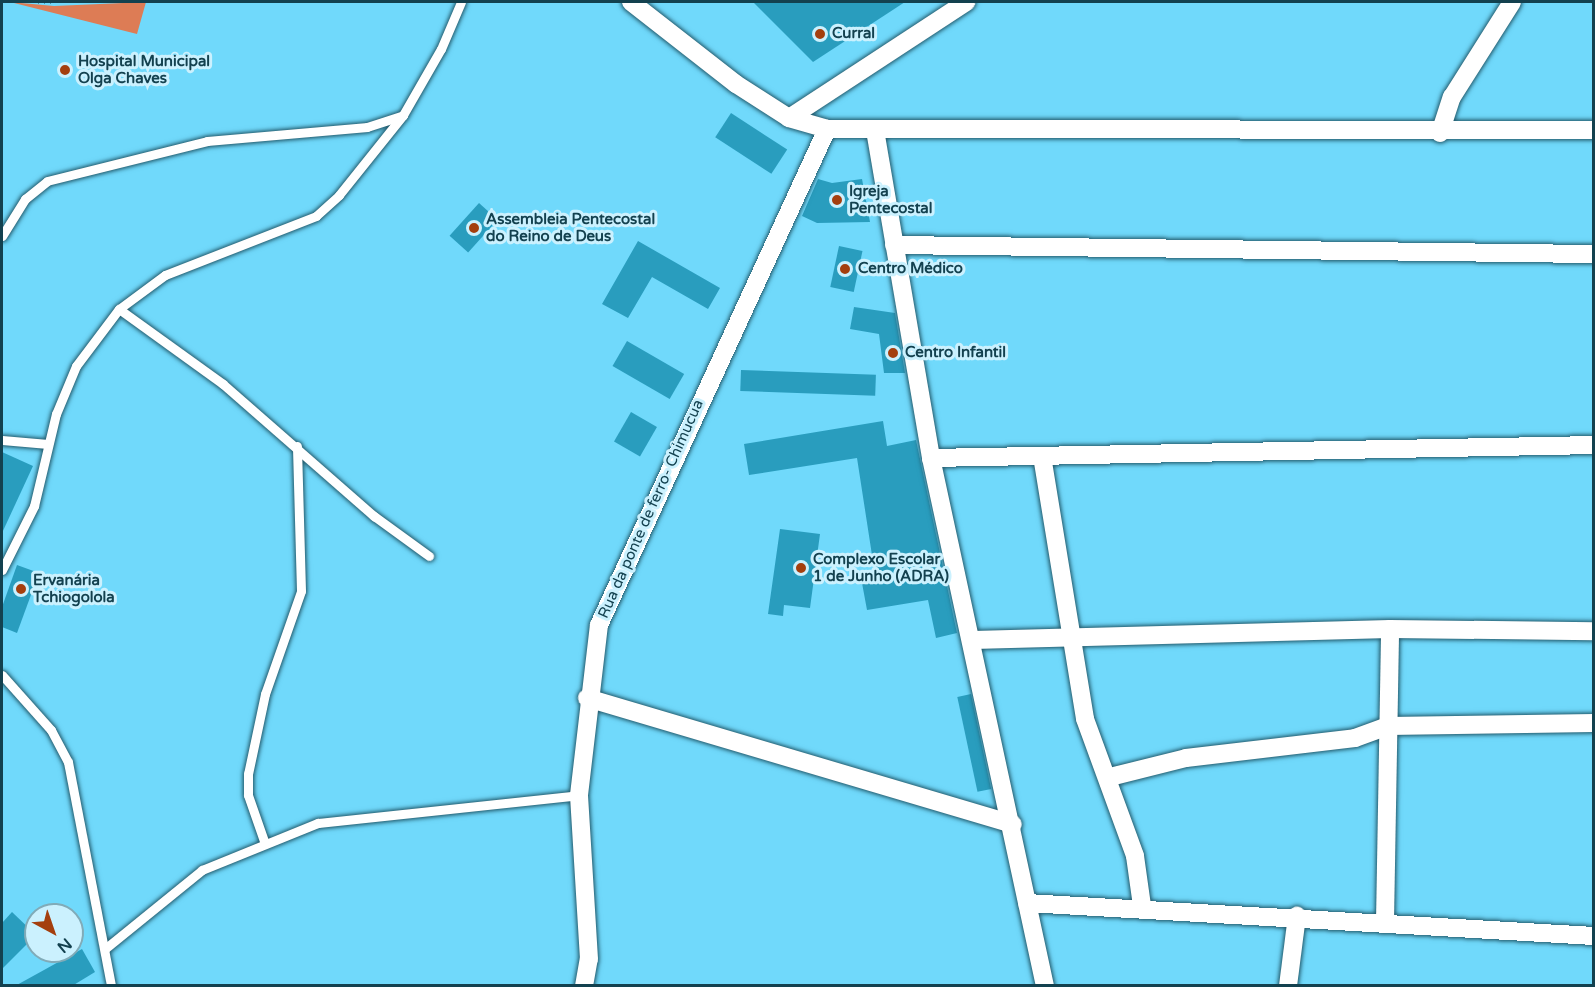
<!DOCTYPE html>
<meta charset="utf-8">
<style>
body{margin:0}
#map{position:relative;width:1595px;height:987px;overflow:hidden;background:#70d9fb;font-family:"Varela Round",sans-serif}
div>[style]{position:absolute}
.green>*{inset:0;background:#dd7c55}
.building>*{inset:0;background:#299dbe;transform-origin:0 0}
.path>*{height:3px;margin-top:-1.5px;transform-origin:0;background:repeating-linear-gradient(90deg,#4897b0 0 1.5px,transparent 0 6px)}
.roads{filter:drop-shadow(0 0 2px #235b6d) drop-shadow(0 0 2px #235b6d)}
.lane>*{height:9px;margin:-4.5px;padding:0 4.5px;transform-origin:4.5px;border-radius:4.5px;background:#fff}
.street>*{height:18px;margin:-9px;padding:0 9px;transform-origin:9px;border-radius:9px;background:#fff}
.dots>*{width:16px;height:16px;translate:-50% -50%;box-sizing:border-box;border:3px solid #cbf1fe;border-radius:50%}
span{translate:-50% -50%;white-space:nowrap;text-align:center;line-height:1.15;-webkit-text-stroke:6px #cbf1fe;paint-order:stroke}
.poi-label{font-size:15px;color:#13414f;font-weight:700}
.left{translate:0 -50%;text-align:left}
.street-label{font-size:15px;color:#13414f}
.frame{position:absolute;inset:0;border:3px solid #13414f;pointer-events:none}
.north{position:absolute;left:24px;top:903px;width:60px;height:60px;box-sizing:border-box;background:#cbf1fe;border:2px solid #81abb8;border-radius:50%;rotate:140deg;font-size:16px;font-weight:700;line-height:24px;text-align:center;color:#13414f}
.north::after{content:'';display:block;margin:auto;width:21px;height:27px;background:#a43f0e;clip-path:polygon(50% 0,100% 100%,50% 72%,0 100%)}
</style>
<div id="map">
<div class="green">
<i style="clip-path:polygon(10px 2px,54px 6px,146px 2px,137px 34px)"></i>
</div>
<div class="building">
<i style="clip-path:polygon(753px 2px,905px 2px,813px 62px)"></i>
<i style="left:731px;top:113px;width:67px;height:29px;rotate:33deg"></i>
<i style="clip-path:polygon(818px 179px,832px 183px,862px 179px,870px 222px,817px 223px,802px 216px)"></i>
<i style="left:479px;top:203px;width:25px;height:44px;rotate:42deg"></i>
<i style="clip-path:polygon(638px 241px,720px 288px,708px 309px,652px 277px,628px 318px,602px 304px)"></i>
<i style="left:839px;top:246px;width:24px;height:42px;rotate:12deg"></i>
<i style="clip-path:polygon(854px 307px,895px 313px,905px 373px,884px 373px,879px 334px,850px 329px)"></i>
<i style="left:627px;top:341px;width:66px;height:29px;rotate:30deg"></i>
<i style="left:741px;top:370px;width:135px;height:21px;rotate:2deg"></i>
<i style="left:631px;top:412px;width:30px;height:34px;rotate:30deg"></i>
<i style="clip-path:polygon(883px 421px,887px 446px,916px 440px,957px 633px,936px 638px,928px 600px,867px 610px,862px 583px,876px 581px,857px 458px,749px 475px,744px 444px)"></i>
<i style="clip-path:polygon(2px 452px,33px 466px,2px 533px)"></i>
<i style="clip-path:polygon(780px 529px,820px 534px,810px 608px,784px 605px,783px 616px,768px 614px)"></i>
<i style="clip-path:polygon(17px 565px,39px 573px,17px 633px,2px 627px,2px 607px)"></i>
<i style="left:971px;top:694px;width:97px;height:14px;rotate:78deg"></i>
<i style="clip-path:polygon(12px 912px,36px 935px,2px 969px,2px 923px)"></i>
<i style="clip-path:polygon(82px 949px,95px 972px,72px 986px,15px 986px)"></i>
</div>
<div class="path">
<i style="left:38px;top:2px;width:17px"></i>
</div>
<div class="roads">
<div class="lane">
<i style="left:2px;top:236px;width:44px;rotate:-58.1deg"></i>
<i style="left:25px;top:199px;width:28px;rotate:-39deg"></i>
<i style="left:47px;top:181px;width:165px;rotate:-14deg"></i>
<i style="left:207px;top:141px;width:161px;rotate:-5deg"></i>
<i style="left:367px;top:127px;width:38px;rotate:-18deg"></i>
<i style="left:119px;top:309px;width:128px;rotate:35.8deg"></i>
<i style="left:223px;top:384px;width:201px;rotate:41.2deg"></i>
<i style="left:374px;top:516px;width:68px;rotate:36deg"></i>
<i style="left:2px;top:440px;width:46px;rotate:5deg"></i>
<i style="left:2px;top:570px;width:72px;rotate:-63.4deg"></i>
<i style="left:34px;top:506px;width:95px;rotate:-76.6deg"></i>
<i style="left:56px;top:414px;width:52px;rotate:-67.4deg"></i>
<i style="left:76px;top:366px;width:71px;rotate:-53deg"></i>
<i style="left:119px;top:309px;width:57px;rotate:-36.5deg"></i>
<i style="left:165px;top:275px;width:162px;rotate:-21.3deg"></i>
<i style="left:316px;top:216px;width:31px;rotate:-42deg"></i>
<i style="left:339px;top:195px;width:102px;rotate:-51.3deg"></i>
<i style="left:403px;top:115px;width:76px;rotate:-60.1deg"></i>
<i style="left:441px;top:49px;width:51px;rotate:-66.9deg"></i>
<i style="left:2px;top:675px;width:74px;rotate:48.3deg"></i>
<i style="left:51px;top:730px;width:36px;rotate:62deg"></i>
<i style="left:68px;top:762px;width:228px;rotate:79.1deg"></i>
<i style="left:264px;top:841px;width:49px;rotate:-109.2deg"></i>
<i style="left:248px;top:795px;width:21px;rotate:-90deg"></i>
<i style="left:248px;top:774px;width:82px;rotate:-78deg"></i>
<i style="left:265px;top:694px;width:109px;rotate:-70.7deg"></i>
<i style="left:301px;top:591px;width:145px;rotate:-91.6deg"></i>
<i style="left:106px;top:948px;width:124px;rotate:-39.1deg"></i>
<i style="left:202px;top:870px;width:125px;rotate:-22.1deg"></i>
<i style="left:318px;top:823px;width:262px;rotate:-6.1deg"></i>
</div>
<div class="street">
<i style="left:631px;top:2px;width:133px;rotate:38deg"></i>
<i style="left:736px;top:84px;width:63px;rotate:32.7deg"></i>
<i style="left:789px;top:118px;width:40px;rotate:16deg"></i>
<i style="left:827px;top:129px;width:767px;rotate:0.07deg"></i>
<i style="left:789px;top:118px;width:212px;rotate:-33.2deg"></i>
<i style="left:875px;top:130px;width:333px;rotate:80.3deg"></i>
<i style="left:931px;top:458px;width:540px;rotate:77.82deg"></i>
<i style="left:1440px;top:133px;width:38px;rotate:-72deg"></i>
<i style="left:1452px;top:97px;width:112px;rotate:-57.7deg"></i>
<i style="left:894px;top:245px;width:700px;rotate:0.74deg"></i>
<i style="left:1042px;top:456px;width:266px;rotate:80.7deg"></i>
<i style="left:1085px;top:719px;width:146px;rotate:69.9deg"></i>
<i style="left:1135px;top:856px;width:50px;rotate:82deg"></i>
<i style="left:931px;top:458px;width:663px;rotate:-1.12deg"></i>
<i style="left:973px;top:640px;width:417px;rotate:-1.5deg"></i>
<i style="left:1390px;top:629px;width:204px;rotate:0.6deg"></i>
<i style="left:587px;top:698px;width:444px;rotate:16.5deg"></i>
<i style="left:1110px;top:777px;width:78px;rotate:-14deg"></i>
<i style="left:1186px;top:758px;width:170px;rotate:-6.7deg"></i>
<i style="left:1355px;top:738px;width:35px;rotate:-20deg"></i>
<i style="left:1388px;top:726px;width:206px;rotate:-0.8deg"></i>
<i style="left:1027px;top:903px;width:568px;rotate:3.33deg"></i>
<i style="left:1385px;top:922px;width:293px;rotate:-89deg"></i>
<i style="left:584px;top:986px;width:27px;rotate:-80deg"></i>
<i style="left:589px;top:959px;width:164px;rotate:-93.5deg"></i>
<i style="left:579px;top:795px;width:171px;rotate:-83.3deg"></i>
<i style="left:599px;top:625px;width:546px;rotate:-65.31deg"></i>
<i style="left:1288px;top:986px;width:71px;rotate:-82.7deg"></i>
</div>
</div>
<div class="dots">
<i style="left:820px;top:34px;background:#a43f0e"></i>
<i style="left:65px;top:70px;background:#a43f0e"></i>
<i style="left:837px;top:200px;background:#a43f0e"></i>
<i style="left:474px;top:228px;background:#a43f0e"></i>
<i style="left:845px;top:269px;background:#a43f0e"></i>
<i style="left:893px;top:353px;background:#a43f0e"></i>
<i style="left:801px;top:568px;background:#a43f0e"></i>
<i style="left:21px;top:589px;background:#a43f0e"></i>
</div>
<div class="poi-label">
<span class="left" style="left:832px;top:34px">Curral</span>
<span class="left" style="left:78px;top:70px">Hospital Municipal<br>Olga Chaves</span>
<span class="left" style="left:849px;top:200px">Igreja<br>Pentecostal</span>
<span class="left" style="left:486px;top:228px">Assembleia Pentecostal<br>do Reino de Deus</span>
<span class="left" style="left:858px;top:269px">Centro Médico</span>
<span class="left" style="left:905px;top:353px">Centro Infantil</span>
<span class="left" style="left:813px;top:568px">Complexo Escolar<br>1 de Junho (ADRA)</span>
<span class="left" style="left:33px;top:589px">Ervanária<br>Tchiogolola</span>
</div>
<div class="street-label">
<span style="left:651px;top:509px;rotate:-66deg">Rua da ponte de ferro- Chimucua</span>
</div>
<div class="frame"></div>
<div class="north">N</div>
</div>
